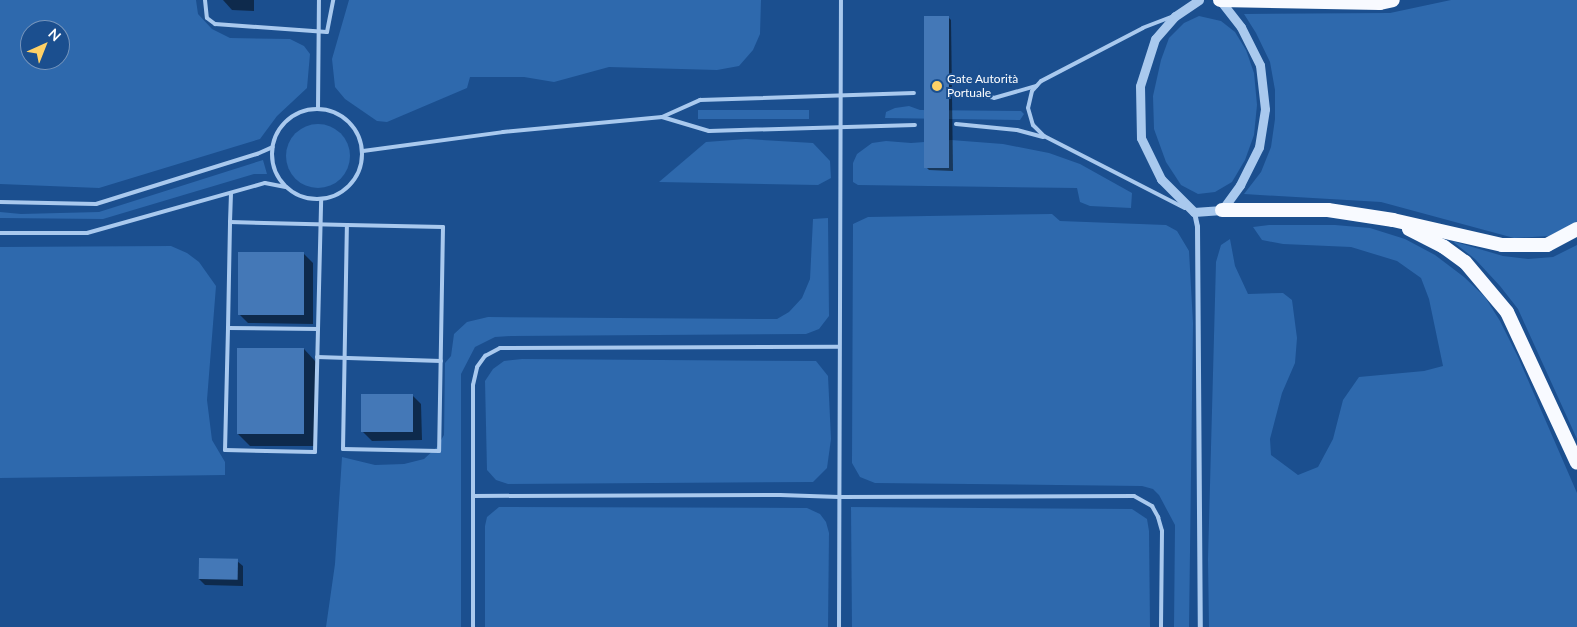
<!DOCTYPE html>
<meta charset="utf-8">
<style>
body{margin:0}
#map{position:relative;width:1577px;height:627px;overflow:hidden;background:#1b4f8f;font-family:Lato,sans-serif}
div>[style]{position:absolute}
.green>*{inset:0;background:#2e69ad;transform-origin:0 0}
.round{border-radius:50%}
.shadow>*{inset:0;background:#0007}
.building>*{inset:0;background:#4478b7;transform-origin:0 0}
.service>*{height:4px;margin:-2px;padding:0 2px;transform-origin:2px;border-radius:2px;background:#a9c9ee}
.service>.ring{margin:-2px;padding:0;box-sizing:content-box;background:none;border:4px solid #a9c9ee;border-radius:50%}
.minor>*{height:5px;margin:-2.5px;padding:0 2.5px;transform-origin:2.5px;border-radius:2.5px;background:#a9c9ee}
.tertiary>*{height:9px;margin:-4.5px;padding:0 4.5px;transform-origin:4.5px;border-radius:4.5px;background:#a9c9ee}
.trunk>*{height:14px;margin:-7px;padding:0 7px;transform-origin:7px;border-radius:7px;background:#f8faff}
.dots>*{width:14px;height:14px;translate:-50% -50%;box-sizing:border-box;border:2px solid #1b4f8f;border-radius:50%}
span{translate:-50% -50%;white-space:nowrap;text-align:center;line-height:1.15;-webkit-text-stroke:4px #1b4f8f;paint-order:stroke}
.poi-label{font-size:12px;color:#fff}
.left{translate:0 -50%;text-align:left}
.north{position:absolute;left:20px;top:20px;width:50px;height:50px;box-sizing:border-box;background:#1b4f8f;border:1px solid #7695bc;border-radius:50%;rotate:44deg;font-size:14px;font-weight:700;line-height:20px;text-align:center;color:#fff}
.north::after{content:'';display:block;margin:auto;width:18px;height:22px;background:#ffd166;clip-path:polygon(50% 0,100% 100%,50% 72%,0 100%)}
</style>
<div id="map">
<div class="green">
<i style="clip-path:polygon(evenodd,0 0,196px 0,198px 14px,212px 29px,230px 38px,290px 39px,304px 46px,310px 54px,307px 88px,277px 116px,260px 139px,99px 188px,0 184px,0 0,30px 30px,60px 30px,60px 60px,30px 60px,30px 30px)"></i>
<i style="clip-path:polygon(349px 0,761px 0,760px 34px,753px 50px,739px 66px,717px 70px,609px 67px,554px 82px,524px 77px,470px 77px,467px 88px,387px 122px,377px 121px,345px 99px,335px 87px,332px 59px)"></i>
<i style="clip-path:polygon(1451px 0,1577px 0,1577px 222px,1549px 236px,1514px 238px,1381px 202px,1244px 194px,1261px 172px,1271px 147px,1275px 119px,1275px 90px,1270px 62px,1256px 33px,1244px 14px,1390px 13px)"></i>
<i style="clip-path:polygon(1199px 16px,1221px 21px,1235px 32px,1246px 50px,1254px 73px,1257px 105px,1254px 135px,1245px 160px,1232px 182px,1215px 192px,1198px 194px,1181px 185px,1166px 162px,1154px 129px,1153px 96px,1161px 60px,1169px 38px,1184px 23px)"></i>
<i style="clip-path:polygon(909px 106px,920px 110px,1021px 111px,1024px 114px,1020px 120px,885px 118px,886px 112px,895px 108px)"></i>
<i style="left:698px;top:110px;width:111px;height:9px"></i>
<i class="round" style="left:286px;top:124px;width:64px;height:64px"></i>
<i style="clip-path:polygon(746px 139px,813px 143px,830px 161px,831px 178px,818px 185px,659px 182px,706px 142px)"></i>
<i style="clip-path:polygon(951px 140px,1003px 144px,1049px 153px,1080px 164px,1132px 193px,1131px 208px,1090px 206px,1080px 202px,1077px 188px,858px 185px,853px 182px,853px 163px,857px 154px,872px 143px,886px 141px,911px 143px)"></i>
<i style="clip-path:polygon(263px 160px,267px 174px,254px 174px,103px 219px,0 218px,0 212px,21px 214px,99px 212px)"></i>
<i style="clip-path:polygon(1052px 214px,1060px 221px,1166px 225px,1177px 231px,1189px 251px,1193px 323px,1189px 627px,1174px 627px,1175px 525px,1159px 495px,1153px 489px,1142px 486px,875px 483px,860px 477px,852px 463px,853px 224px,868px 217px)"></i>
<i style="clip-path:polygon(828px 218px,829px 316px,819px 329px,806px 334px,511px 336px,495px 337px,475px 347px,461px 374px,461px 627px,326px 627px,335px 564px,342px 457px,375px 465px,404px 464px,424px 459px,437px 447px,444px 435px,445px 363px,451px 356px,454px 334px,467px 322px,488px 317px,777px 319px,789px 312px,802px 298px,810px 279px,813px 219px)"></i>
<i style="clip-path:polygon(1269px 225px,1335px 225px,1370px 228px,1405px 239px,1435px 255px,1464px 277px,1485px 297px,1500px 321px,1518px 357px,1577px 493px,1577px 627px,1209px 627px,1208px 559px,1216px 262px,1221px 245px,1230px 239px,1235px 266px,1248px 294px,1283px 293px,1292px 300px,1297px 338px,1295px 363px,1282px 393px,1270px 439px,1271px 455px,1298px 475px,1318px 467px,1333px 439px,1343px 400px,1359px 377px,1424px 371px,1443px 366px,1429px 299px,1421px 278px,1397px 261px,1351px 247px,1283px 244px,1262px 240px,1253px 227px)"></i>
<i style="clip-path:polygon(1452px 241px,1503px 256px,1528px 259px,1553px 257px,1577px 245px,1577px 439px,1518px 309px,1500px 286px,1475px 259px)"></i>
<i style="clip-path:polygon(171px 246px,187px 253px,199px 262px,216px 286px,207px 400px,212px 440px,225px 462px,225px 475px,0 478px,0 247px)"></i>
<i style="clip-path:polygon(522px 359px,816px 361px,828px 376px,831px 439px,827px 468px,813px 482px,508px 484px,496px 480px,487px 470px,485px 381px,493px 369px,504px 361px)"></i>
<i style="clip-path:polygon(499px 507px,807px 508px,820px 514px,826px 522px,829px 533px,828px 627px,485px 627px,485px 526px,487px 517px)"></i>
<i style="clip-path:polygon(851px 507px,1132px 509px,1147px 519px,1149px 531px,1150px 627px,852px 627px)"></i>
</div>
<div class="shadow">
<i style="clip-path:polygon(223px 0,254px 0,254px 11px,232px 10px)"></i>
<i style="clip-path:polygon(948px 17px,951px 20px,953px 171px,929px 170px,926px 167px)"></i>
<i style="clip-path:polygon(304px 254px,313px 263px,313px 324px,248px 323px,239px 314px)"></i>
<i style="clip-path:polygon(304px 349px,316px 362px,315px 446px,250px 446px,238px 434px)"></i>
<i style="clip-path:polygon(412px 395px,421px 404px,422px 440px,372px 441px,363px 432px)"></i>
<i style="clip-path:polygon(237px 561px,243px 566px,243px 586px,205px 585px,199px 579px)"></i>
</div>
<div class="building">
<i style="left:924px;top:16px;width:25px;height:152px"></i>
<i style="left:238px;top:252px;width:66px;height:63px"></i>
<i style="left:237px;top:348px;width:67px;height:86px"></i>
<i style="left:413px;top:394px;width:38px;height:52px;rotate:90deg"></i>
<i style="left:199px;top:558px;width:39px;height:21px;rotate:1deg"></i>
</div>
<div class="service">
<i style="left:205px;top:0;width:18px;rotate:84deg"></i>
<i style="left:207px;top:18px;width:10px;rotate:37deg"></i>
<i style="left:215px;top:24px;width:112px;rotate:4.1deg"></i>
<i style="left:327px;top:32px;width:33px;rotate:-79deg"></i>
<i style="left:1171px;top:17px;width:30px;rotate:159deg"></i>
<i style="left:1143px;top:28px;width:115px;rotate:152.5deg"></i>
<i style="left:1041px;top:81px;width:13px;rotate:132deg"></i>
<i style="left:1032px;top:91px;width:17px;rotate:103deg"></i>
<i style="left:1028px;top:108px;width:18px;rotate:74deg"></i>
<i style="left:1033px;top:125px;width:16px;rotate:45deg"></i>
<i style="left:1044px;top:136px;width:158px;rotate:27.1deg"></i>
<i style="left:956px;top:93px;width:38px;rotate:7deg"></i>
<i style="left:994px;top:98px;width:44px;rotate:-15.9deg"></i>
<i style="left:318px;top:109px;width:109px;rotate:-89.5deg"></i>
<i class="ring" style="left:272px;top:109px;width:86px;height:86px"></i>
<i style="left:662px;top:117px;width:49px;rotate:16.6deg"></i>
<i style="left:709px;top:131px;width:206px;rotate:-1.7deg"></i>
<i style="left:956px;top:124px;width:61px;rotate:5.6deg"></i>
<i style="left:1017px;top:130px;width:27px;rotate:15deg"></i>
<i style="left:363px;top:151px;width:141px;rotate:-7.7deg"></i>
<i style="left:503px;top:132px;width:160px;rotate:-5.4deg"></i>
<i style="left:662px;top:117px;width:42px;rotate:-24.1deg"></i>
<i style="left:700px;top:100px;width:214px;rotate:-1.9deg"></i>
<i style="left:0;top:202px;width:96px;rotate:1.2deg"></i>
<i style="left:96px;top:204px;width:169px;rotate:-17.3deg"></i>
<i style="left:257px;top:154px;width:17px;rotate:-24deg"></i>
<i style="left:230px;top:222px;width:29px;rotate:-88deg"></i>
<i style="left:0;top:233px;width:87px"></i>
<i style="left:87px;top:233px;width:185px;rotate:-15.7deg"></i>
<i style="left:265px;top:183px;width:21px;rotate:11deg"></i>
<i style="left:228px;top:328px;width:122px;rotate:91.4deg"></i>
<i style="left:225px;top:450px;width:90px;rotate:1.3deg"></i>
<i style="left:315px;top:452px;width:253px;rotate:-88.6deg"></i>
<i style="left:318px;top:329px;width:90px;rotate:-179.4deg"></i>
<i style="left:228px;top:328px;width:106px;rotate:-88.9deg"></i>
<i style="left:230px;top:222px;width:117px;rotate:1.5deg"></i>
<i style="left:347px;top:225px;width:96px;rotate:1.2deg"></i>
<i style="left:443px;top:227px;width:224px;rotate:91deg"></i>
<i style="left:439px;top:451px;width:96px;rotate:-178.8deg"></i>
<i style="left:343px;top:449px;width:224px;rotate:-89deg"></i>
<i style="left:317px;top:357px;width:124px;rotate:1.8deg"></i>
<i style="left:473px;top:496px;width:111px;rotate:-90deg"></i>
<i style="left:473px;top:385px;width:18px;rotate:-77deg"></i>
<i style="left:477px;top:367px;width:14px;rotate:-54deg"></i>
<i style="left:485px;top:356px;width:17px;rotate:-28deg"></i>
<i style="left:500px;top:348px;width:339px;rotate:-0.2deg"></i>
<i style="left:473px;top:627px;width:131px;rotate:-90deg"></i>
<i style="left:473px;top:496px;width:307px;rotate:-0.2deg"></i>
<i style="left:780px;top:495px;width:59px;rotate:1.9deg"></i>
<i style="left:839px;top:497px;width:295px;rotate:-0.2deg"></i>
<i style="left:1134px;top:496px;width:21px;rotate:29deg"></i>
<i style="left:1152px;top:506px;width:13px;rotate:61deg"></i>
<i style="left:1158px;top:517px;width:15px;rotate:74deg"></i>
<i style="left:1162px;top:531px;width:96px;rotate:90.6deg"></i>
<i style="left:839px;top:627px;width:627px;rotate:-89.82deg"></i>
</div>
<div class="minor">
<i style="left:1194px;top:212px;width:14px;rotate:78deg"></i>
<i style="left:1197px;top:226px;width:401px;rotate:89.6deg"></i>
</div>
<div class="tertiary">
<i style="left:1199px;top:0;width:29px;rotate:146deg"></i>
<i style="left:1175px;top:16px;width:30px;rotate:131deg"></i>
<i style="left:1155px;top:39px;width:49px;rotate:107.7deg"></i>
<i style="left:1140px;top:86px;width:52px;rotate:88.9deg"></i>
<i style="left:1141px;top:138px;width:46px;rotate:64deg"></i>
<i style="left:1161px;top:179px;width:47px;rotate:45deg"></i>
<i style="left:1194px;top:212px;width:28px;rotate:-4deg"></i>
<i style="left:1222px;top:210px;width:31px;rotate:-54deg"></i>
<i style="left:1240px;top:185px;width:42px;rotate:-63.4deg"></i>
<i style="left:1259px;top:147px;width:38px;rotate:-81deg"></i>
<i style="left:1265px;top:109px;width:44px;rotate:-96.5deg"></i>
<i style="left:1260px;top:65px;width:42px;rotate:-116.6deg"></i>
<i style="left:1241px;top:27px;width:34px;rotate:-128deg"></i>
</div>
<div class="trunk">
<i style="left:1220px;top:0;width:160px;rotate:1.1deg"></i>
<i style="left:1380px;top:3px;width:13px;rotate:-13deg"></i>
<i style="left:1222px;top:210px;width:106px"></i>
<i style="left:1328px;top:210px;width:66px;rotate:8.7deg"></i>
<i style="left:1393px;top:220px;width:112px;rotate:12.9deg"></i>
<i style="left:1502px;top:245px;width:45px"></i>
<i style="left:1547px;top:245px;width:34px;rotate:-28deg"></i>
<i style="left:1409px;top:229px;width:39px;rotate:27deg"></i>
<i style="left:1444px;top:247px;width:26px;rotate:36deg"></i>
<i style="left:1465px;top:262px;width:65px;rotate:50deg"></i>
<i style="left:1507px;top:312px;width:166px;rotate:65.1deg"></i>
</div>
<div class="dots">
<i style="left:937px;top:86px;background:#ffd166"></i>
</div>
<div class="poi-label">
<span class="left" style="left:947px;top:86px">Gate Autorità<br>Portuale</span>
</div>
<div class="north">N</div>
</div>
